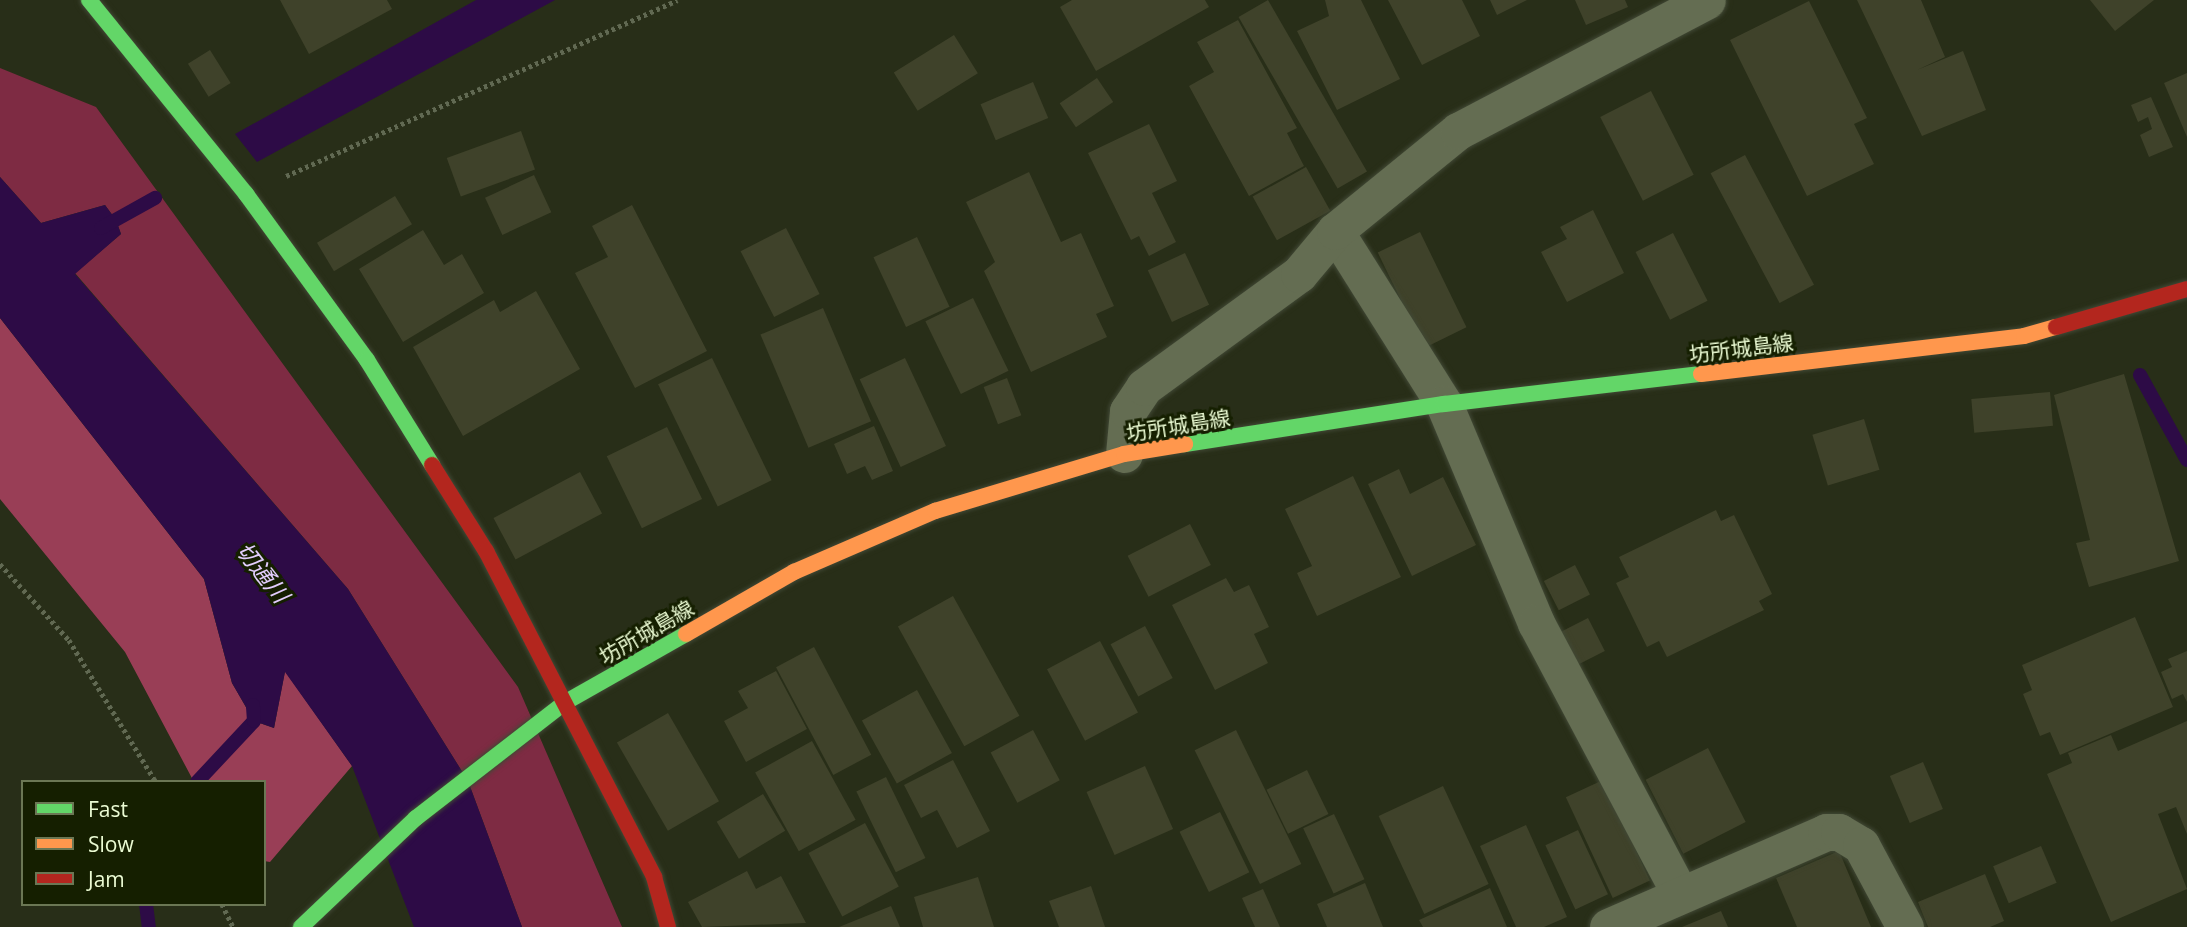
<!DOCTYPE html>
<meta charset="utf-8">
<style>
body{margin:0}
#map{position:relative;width:2187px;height:927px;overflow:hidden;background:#282e18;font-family:"Open Sans","Noto Sans JP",sans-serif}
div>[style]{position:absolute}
.green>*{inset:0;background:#7e2b43}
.forest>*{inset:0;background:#993e56}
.water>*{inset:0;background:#2d0b46}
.stream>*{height:14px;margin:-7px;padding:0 7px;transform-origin:7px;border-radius:7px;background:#2d0b46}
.building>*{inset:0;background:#3f422a;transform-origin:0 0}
.path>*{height:4.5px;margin-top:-2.25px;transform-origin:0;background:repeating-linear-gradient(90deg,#616952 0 3.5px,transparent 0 7px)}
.roads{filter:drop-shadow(0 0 2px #414835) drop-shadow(0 0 2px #414835)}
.street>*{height:37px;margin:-18.5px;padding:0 18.5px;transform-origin:18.5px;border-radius:18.5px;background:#646d52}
.fast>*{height:16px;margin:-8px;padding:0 8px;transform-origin:8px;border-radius:8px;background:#63d668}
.slow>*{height:16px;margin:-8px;padding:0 8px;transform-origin:8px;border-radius:8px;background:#ff974d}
.jam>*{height:16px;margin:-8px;padding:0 8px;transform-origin:8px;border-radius:8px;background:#b3261e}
span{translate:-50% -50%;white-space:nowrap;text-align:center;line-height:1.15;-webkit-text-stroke:6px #151f00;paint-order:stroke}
.street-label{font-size:21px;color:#ebfbd3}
.water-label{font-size:23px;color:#e3cefe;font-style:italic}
.legend{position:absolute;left:21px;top:780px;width:245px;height:126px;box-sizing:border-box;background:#151f00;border:2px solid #6b7754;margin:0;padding:9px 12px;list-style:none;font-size:21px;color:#ebfbd3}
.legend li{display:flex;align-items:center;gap:14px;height:35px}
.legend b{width:35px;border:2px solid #6b7754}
</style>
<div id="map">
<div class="green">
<i style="clip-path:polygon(0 68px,96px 107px,518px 687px,622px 927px,522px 927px,468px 781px,348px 589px,75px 273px,121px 234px,116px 220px,105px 205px,41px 223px,0 177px)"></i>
</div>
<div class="forest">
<i style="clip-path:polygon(0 318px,204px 579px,232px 683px,254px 721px,274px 728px,285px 671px,352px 766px,270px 862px,264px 861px,264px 782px,194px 782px,125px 652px,0 499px)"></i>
</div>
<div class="water">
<i style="clip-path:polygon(476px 0,555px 0,257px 162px,235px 134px)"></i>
<i style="clip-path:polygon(0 177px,41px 223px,105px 205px,116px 220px,121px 234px,75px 274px,348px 589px,468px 781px,522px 927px,414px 927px,352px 766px,285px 672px,274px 728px,254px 721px,232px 683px,204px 579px,0 318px)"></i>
</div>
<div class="stream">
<i style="left:101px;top:228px;width:62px;rotate:-29.1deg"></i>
<i style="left:2140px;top:375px;width:97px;rotate:61.1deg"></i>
<i style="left:197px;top:782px;width:83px;rotate:-46.9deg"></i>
<i style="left:254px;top:721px;width:16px;rotate:-94deg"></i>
<i style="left:146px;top:904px;width:23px;rotate:83deg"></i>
</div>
<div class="building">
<i style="clip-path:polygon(280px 0,387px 0,392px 9px,309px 54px)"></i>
<i style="clip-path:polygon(1072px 0,1205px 0,1209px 7px,1096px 71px,1060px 7px)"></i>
<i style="left:1268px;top:0;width:198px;height:34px;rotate:60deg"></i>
<i style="clip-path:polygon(1325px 0,1361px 0,1400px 79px,1337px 110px,1297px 31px,1329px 16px)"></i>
<i style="clip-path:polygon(1388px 0,1462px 0,1480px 36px,1422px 65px)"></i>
<i style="clip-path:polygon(1490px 0,1527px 0,1497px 15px)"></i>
<i style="clip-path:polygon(1575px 0,1625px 0,1628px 7px,1586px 25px)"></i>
<i style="clip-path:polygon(1857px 0,1921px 0,1945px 57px,1917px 70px,1963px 51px,1986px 110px,1922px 136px)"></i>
<i style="clip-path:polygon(2090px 0,2154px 0,2115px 31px)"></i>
<i style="clip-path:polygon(1809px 1px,1867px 118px,1854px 124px,1874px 164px,1807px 196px,1730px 40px)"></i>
<i style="clip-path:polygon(1238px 20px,1297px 128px,1287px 133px,1304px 166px,1249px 196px,1189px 86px,1214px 72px,1197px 42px)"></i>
<i style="left:954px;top:35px;width:45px;height:71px;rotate:58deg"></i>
<i style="left:210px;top:50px;width:39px;height:26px;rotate:58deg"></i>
<i style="clip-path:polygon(2187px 73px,2187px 137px,2164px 83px)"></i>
<i style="left:1097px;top:78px;width:29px;height:45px;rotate:56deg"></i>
<i style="left:1033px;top:82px;width:39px;height:57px;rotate:67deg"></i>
<i style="left:1651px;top:91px;width:94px;height:57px;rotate:63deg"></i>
<i style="clip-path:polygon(2151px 97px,2173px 147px,2149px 157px,2140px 135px,2152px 129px,2148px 117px,2138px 122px,2131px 105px)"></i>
<i style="clip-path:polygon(1149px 124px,1177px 181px,1152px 193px,1176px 242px,1149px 256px,1139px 236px,1131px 240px,1088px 153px)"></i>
<i style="left:521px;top:131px;width:41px;height:79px;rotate:70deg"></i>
<i style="left:1745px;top:155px;width:147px;height:39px;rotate:62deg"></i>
<i style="left:1306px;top:167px;width:50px;height:61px;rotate:61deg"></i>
<i style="clip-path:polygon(1029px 172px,1061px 242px,1081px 233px,1114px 306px,1096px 314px,1107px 337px,1031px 372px,984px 271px,995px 262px,966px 202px)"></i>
<i style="left:534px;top:175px;width:41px;height:54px;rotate:65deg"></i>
<i style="left:395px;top:196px;width:33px;height:91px;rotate:59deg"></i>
<i style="clip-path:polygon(632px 205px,707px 351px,635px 388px,575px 273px,608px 257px,592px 226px)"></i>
<i style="clip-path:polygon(1593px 210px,1624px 273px,1567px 302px,1541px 252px,1567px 239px,1560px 227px)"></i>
<i style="left:786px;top:228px;width:74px;height:51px;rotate:63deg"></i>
<i style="clip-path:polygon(423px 230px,444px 265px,462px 254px,484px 293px,403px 342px,359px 269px)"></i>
<i style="left:1420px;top:232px;width:106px;height:47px;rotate:64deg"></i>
<i style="left:1673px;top:233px;width:76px;height:42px;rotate:63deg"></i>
<i style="left:917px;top:237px;width:77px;height:48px;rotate:65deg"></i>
<i style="left:1185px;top:253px;width:57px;height:41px;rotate:65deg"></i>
<i style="clip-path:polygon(536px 291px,580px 369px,463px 436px,413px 347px,494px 300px,500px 312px)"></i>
<i style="left:973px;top:298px;width:81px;height:53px;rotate:64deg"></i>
<i style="left:823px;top:308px;width:123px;height:68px;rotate:67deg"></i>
<i style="left:712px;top:358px;width:136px;height:60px;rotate:64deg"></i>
<i style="left:905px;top:358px;width:97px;height:50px;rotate:65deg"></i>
<i style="clip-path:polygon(2124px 374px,2179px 561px,2089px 587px,2076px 543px,2090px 540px,2054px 395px)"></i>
<i style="left:1007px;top:378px;width:40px;height:25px;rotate:69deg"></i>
<i style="left:2050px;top:392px;width:34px;height:79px;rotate:85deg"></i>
<i style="left:1864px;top:419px;width:53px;height:54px;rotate:73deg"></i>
<i style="clip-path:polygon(874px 426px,893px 471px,872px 480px,865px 466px,847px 474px,834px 444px)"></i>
<i style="left:667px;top:427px;width:80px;height:67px;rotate:64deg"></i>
<i style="clip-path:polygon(1399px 469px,1410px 494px,1443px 477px,1476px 545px,1412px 576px,1368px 484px)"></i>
<i style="left:580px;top:472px;width:47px;height:98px;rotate:62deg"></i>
<i style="clip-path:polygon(1353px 476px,1401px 577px,1317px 616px,1297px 573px,1312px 566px,1285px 509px)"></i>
<i style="clip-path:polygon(1716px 510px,1721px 521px,1734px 515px,1772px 594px,1759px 601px,1764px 610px,1667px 657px,1659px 641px,1647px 647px,1616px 583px,1629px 577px,1619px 557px)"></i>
<i style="left:1190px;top:524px;width:46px;height:70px;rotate:63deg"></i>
<i style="left:1575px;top:565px;width:33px;height:35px;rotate:63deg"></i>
<i style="clip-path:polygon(1226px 578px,1234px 592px,1249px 585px,1269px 627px,1254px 634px,1268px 663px,1215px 690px,1172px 605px)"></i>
<i style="left:953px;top:596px;width:137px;height:63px;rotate:61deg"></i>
<i style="clip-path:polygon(2135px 617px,2173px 707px,2060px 755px,2050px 732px,2040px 736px,2023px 694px,2032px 690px,2022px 665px)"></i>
<i style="left:1588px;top:618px;width:37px;height:32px;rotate:63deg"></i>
<i style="left:1145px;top:626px;width:59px;height:39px;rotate:62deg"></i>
<i style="left:1100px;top:641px;width:81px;height:60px;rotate:62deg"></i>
<i style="left:814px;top:647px;width:122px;height:43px;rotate:62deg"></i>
<i style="clip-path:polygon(2187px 651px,2187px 702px,2183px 694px,2172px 699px,2161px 672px,2172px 667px,2168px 659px)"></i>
<i style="clip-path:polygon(776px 671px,807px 729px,746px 762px,724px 721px,748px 708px,738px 691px)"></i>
<i style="left:917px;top:690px;width:72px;height:63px;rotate:61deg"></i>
<i style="left:668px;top:713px;width:102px;height:59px;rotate:60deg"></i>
<i style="clip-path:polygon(2187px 721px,2187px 834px,2176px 807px,2158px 814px,2187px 889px,2111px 922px,2047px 774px,2072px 763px,2068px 753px,2111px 735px,2118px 751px)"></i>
<i style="left:1033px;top:730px;width:57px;height:48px;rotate:62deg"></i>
<i style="left:1236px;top:730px;width:149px;height:46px;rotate:64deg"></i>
<i style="left:812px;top:741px;width:90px;height:65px;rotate:61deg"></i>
<i style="left:1708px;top:748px;width:83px;height:70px;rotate:63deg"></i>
<i style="clip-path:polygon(953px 760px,990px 831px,957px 848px,937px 810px,921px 818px,904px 785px)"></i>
<i style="left:1923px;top:762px;width:51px;height:36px;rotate:67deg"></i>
<i style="left:1145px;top:766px;width:69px;height:64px;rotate:66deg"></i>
<i style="left:1307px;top:770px;width:49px;height:45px;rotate:64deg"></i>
<i style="left:886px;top:777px;width:90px;height:33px;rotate:64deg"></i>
<i style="left:1603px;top:780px;width:111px;height:41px;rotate:65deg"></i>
<i style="left:1443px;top:786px;width:108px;height:71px;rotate:65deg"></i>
<i style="left:763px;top:794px;width:43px;height:54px;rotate:59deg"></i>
<i style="left:1220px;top:812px;width:67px;height:45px;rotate:64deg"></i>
<i style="left:1334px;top:814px;width:72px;height:34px;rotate:65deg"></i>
<i style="left:865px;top:823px;width:72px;height:64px;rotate:62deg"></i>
<i style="clip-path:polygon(1526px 825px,1567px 917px,1544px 927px,1516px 927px,1480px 846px)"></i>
<i style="left:1578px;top:830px;width:71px;height:36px;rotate:65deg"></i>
<i style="left:2041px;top:846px;width:40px;height:52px;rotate:67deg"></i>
<i style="clip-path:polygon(1839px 851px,1871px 927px,1797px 927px,1776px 878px)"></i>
<i style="clip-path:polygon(747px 871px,756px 889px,781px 876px,806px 923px,702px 927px,688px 902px)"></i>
<i style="clip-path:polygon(1985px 874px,2004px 921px,1990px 927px,1928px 927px,1918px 902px)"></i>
<i style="clip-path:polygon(978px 877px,994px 927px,923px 927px,914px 897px)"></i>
<i style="clip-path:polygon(1365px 883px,1383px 927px,1327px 927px,1317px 904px)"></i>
<i style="clip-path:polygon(1091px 886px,1105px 927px,1059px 927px,1049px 901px)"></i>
<i style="clip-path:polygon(1490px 888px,1507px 927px,1423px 927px,1419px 920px)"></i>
<i style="clip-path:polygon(1263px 889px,1280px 927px,1255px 927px,1242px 898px)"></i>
<i style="clip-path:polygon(891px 906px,900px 927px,839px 927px)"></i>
<i style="clip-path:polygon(1721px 911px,1728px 927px,1682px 927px)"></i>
</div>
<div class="path">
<i style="left:286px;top:176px;width:429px;rotate:-24.2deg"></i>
<i style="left:0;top:564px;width:103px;rotate:47.8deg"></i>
<i style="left:69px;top:640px;width:167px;rotate:58.5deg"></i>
<i style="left:222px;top:904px;width:25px;rotate:64deg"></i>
</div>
<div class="roads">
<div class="street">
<i style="left:1335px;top:231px;width:204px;rotate:57.8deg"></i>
<i style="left:1444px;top:404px;width:238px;rotate:67.2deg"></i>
<i style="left:1536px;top:623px;width:307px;rotate:62deg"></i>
<i style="left:1124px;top:454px;width:43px;rotate:-84.7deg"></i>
<i style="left:1128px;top:411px;width:29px;rotate:-56deg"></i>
<i style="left:1144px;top:387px;width:192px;rotate:-36.1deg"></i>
<i style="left:1299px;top:274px;width:56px;rotate:-50.1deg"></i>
<i style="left:1335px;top:231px;width:159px;rotate:-39.1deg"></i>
<i style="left:1458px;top:131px;width:281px;rotate:-27.7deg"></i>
<i style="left:1608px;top:927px;width:238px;rotate:-23.5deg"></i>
<i style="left:1826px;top:832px;width:13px"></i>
<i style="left:1839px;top:832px;width:26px;rotate:31deg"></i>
<i style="left:1861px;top:845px;width:93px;rotate:61.8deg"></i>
</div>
<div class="fast">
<i style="left:89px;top:0;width:250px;rotate:51deg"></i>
<i style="left:246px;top:194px;width:205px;rotate:53.9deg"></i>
<i style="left:367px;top:360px;width:123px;rotate:58.2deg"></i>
<i style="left:1185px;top:444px;width:262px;rotate:-8.8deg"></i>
<i style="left:1444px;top:404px;width:259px;rotate:-6.7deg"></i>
<i style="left:301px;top:927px;width:158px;rotate:-43.5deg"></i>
<i style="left:416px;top:818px;width:187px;rotate:-37.8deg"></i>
<i style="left:564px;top:703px;width:140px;rotate:-29.5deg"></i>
</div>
<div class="slow">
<i style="left:1701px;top:374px;width:325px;rotate:-6.7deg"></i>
<i style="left:2024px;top:336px;width:33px;rotate:-16deg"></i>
<i style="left:686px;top:634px;width:125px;rotate:-29.9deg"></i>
<i style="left:794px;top:572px;width:154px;rotate:-23.4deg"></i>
<i style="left:935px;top:511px;width:197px;rotate:-16.8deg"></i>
<i style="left:1124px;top:454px;width:62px;rotate:-9.3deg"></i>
</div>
<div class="jam">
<i style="left:2056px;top:327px;width:136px;rotate:-16.2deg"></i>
<i style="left:432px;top:465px;width:102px;rotate:57.9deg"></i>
<i style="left:486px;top:551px;width:367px;rotate:62.7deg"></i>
<i style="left:654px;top:877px;width:52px;rotate:74.4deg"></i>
</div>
</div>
<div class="street-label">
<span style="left:1741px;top:348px;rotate:-7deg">坊所城島線</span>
<span style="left:1178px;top:425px;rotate:-9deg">坊所城島線</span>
<span style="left:646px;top:632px;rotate:-30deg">坊所城島線</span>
</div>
<div class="water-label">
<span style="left:263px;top:572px;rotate:52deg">切通川</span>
</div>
<ul class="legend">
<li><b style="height:9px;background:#63d668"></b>Fast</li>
<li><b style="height:9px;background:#ff974d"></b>Slow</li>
<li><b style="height:9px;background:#b3261e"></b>Jam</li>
</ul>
</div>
